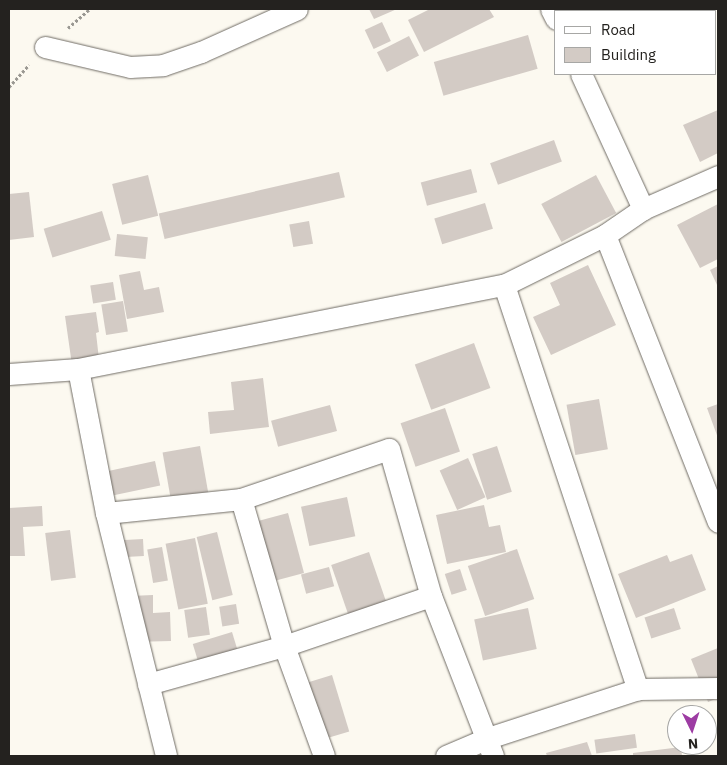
<!DOCTYPE html>
<style>
body{margin:0}
#map{position:relative;width:727px;height:765px;overflow:hidden;background:#fcf9f0;font-family:"IBM Plex Sans",sans-serif}
div>[style]{position:absolute}
.building>*{inset:0;background:#d3cbc5;transform-origin:0 0}
.path>*{height:3px;margin-top:-1.5px;transform-origin:0;background:repeating-linear-gradient(90deg,#9a9892 0 2.5px,transparent 0 5px)}
.roads{filter:drop-shadow(0 0 1px #706c65) drop-shadow(0 0 1px #706c65)}
.minor>*{height:21px;margin:-10.5px;padding:0 10.5px;transform-origin:10.5px;border-radius:10.5px;background:#fff}
span{translate:-50% -50%;white-space:nowrap;text-align:center;line-height:1.15;-webkit-text-stroke:5px #fff;paint-order:stroke}
.frame{position:absolute;inset:0;border:10px solid #24221f;pointer-events:none}
.legend{position:absolute;left:554px;top:10px;width:162px;height:65px;box-sizing:border-box;background:#fff;border:1px solid #a7a7a5;margin:0;padding:6px 9px;list-style:none;font-size:15px;color:#24221f}
.legend li{display:flex;align-items:center;gap:10px;height:25px}
.legend b{width:25px;border:1px solid #a7a7a5}
.north{position:absolute;left:667px;top:705px;width:50px;height:50px;box-sizing:border-box;background:#fff;border:1px solid #a7a7a5;border-radius:50%;rotate:176deg;font-size:14px;font-weight:700;line-height:20px;text-align:center;color:#24221f}
.north::after{content:'';display:block;margin:auto;width:18px;height:22px;background:#9d3ca3;clip-path:polygon(50% 0,100% 100%,50% 72%,0 100%)}
</style>
<div id="map">
<div class="building">
<i style="clip-path:polygon(369px 9px,397px 9px,374px 19px)"></i>
<i style="clip-path:polygon(430px 9px,489px 9px,494px 17px,424px 52px,408px 20px)"></i>
<i style="left:654px;top:9px;width:42px;height:2px"></i>
<i style="left:382px;top:22px;width:21px;height:19px;rotate:65deg"></i>
<i style="left:528px;top:35px;width:35px;height:98px;rotate:74deg"></i>
<i style="left:409px;top:36px;width:22px;height:36px;rotate:63deg"></i>
<i style="clip-path:polygon(718px 110px,718px 153px,700px 162px,683px 125px)"></i>
<i style="left:554px;top:140px;width:23px;height:68px;rotate:70deg"></i>
<i style="left:471px;top:169px;width:24px;height:52px;rotate:75deg"></i>
<i style="left:339px;top:172px;width:26px;height:185px;rotate:77deg"></i>
<i style="left:148px;top:175px;width:42px;height:37px;rotate:76deg"></i>
<i style="left:596px;top:175px;width:43px;height:62px;rotate:62deg"></i>
<i style="clip-path:polygon(29px 192px,34px 237px,9px 240px,9px 194px)"></i>
<i style="left:485px;top:203px;width:27px;height:53px;rotate:73deg"></i>
<i style="clip-path:polygon(718px 204px,718px 259px,700px 268px,677px 225px)"></i>
<i style="left:102px;top:211px;width:30px;height:61px;rotate:73deg"></i>
<i style="left:309px;top:221px;width:23px;height:20px;rotate:80deg"></i>
<i style="left:117px;top:234px;width:31px;height:22px;rotate:6deg"></i>
<i style="clip-path:polygon(588px 265px,616px 325px,551px 355px,533px 317px,560px 305px,550px 283px)"></i>
<i style="clip-path:polygon(718px 266px,718px 287px,710px 270px)"></i>
<i style="clip-path:polygon(140px 271px,144px 290px,159px 287px,164px 312px,127px 319px,119px 275px)"></i>
<i style="left:113px;top:282px;width:18px;height:23px;rotate:81deg"></i>
<i style="left:123px;top:301px;width:31px;height:22px;rotate:81deg"></i>
<i style="clip-path:polygon(96px 312px,99px 332px,96px 333px,100px 368px,73px 372px,65px 316px)"></i>
<i style="left:474px;top:343px;width:48px;height:63px;rotate:70deg"></i>
<i style="clip-path:polygon(263px 378px,269px 427px,210px 434px,208px 412px,234px 410px,231px 382px)"></i>
<i style="left:599px;top:399px;width:51px;height:33px;rotate:80deg"></i>
<i style="clip-path:polygon(718px 404px,718px 438px,707px 408px)"></i>
<i style="left:330px;top:405px;width:27px;height:61px;rotate:75deg"></i>
<i style="left:445px;top:408px;width:46px;height:47px;rotate:71deg"></i>
<i style="left:200px;top:446px;width:56px;height:38px;rotate:80deg"></i>
<i style="left:497px;top:446px;width:48px;height:26px;rotate:72deg"></i>
<i style="left:468px;top:458px;width:43px;height:31px;rotate:66deg"></i>
<i style="left:155px;top:461px;width:25px;height:56px;rotate:78deg"></i>
<i style="left:347px;top:497px;width:40px;height:47px;rotate:78deg"></i>
<i style="clip-path:polygon(484px 505px,489px 527px,500px 525px,506px 552px,447px 564px,436px 515px)"></i>
<i style="clip-path:polygon(42px 506px,43px 526px,23px 527px,25px 556px,9px 556px,9px 508px)"></i>
<i style="left:288px;top:513px;width:62px;height:31px;rotate:75deg"></i>
<i style="left:70px;top:530px;width:48px;height:25px;rotate:83deg"></i>
<i style="left:217px;top:532px;width:65px;height:21px;rotate:76deg"></i>
<i style="left:195px;top:538px;width:67px;height:30px;rotate:79deg"></i>
<i style="left:143px;top:539px;width:17px;height:23px;rotate:87deg"></i>
<i style="left:162px;top:547px;width:34px;height:15px;rotate:80deg"></i>
<i style="left:517px;top:549px;width:53px;height:52px;rotate:71deg"></i>
<i style="left:369px;top:552px;width:58px;height:40px;rotate:71deg"></i>
<i style="clip-path:polygon(692px 554px,706px 590px,636px 618px,618px 574px,667px 555px,670px 562px)"></i>
<i style="left:329px;top:567px;width:20px;height:29px;rotate:75deg"></i>
<i style="left:460px;top:569px;width:22px;height:16px;rotate:72deg"></i>
<i style="clip-path:polygon(153px 595px,153px 613px,170px 612px,171px 641px,132px 642px,130px 596px)"></i>
<i style="left:236px;top:604px;width:20px;height:17px;rotate:81deg"></i>
<i style="left:206px;top:607px;width:28px;height:22px;rotate:82deg"></i>
<i style="left:528px;top:608px;width:42px;height:55px;rotate:78deg"></i>
<i style="left:674px;top:608px;width:22px;height:31px;rotate:72deg"></i>
<i style="left:232px;top:632px;width:24px;height:41px;rotate:73deg"></i>
<i style="clip-path:polygon(718px 648px,718px 698px,708px 702px,691px 659px)"></i>
<i style="left:332px;top:675px;width:59px;height:28px;rotate:73deg"></i>
<i style="left:635px;top:734px;width:14px;height:41px;rotate:82deg"></i>
<i style="clip-path:polygon(587px 742px,592px 756px,547px 756px,546px 753px)"></i>
<i style="clip-path:polygon(681px 747px,682px 756px,633px 756px,633px 753px)"></i>
</div>
<div class="path">
<i style="left:68px;top:28px;width:29px;rotate:-41deg"></i>
<i style="left:9px;top:87px;width:30px;rotate:-48deg"></i>
</div>
<div class="roads">
<div class="minor">
<i style="left:551px;top:9px;width:11px;rotate:63deg"></i>
<i style="left:45px;top:47px;width:87px;rotate:13.2deg"></i>
<i style="left:130px;top:67px;width:33px;rotate:-3deg"></i>
<i style="left:163px;top:65px;width:40px;rotate:-18.9deg"></i>
<i style="left:201px;top:52px;width:105px;rotate:-24.1deg"></i>
<i style="left:581px;top:74px;width:149px;rotate:65.3deg"></i>
<i style="left:605px;top:235px;width:308px;rotate:68.5deg"></i>
<i style="left:504px;top:285px;width:426px;rotate:71.7deg"></i>
<i style="left:78px;top:369px;width:147px;rotate:79deg"></i>
<i style="left:106px;top:513px;width:250px;rotate:76.1deg"></i>
<i style="left:9px;top:374px;width:69px;rotate:-4.1deg"></i>
<i style="left:78px;top:369px;width:434px;rotate:-11.2deg"></i>
<i style="left:504px;top:285px;width:113px;rotate:-26.3deg"></i>
<i style="left:605px;top:235px;width:46px;rotate:-34.4deg"></i>
<i style="left:643px;top:209px;width:82px;rotate:-23.7deg"></i>
<i style="left:241px;top:499px;width:153px;rotate:73.7deg"></i>
<i style="left:284px;top:646px;width:117px;rotate:70deg"></i>
<i style="left:106px;top:513px;width:136px;rotate:-5.9deg"></i>
<i style="left:241px;top:499px;width:156px;rotate:-18.7deg"></i>
<i style="left:389px;top:449px;width:153px;rotate:74.1deg"></i>
<i style="left:431px;top:596px;width:172px;rotate:68.8deg"></i>
<i style="left:148px;top:684px;width:141px;rotate:-15.6deg"></i>
<i style="left:284px;top:646px;width:155px;rotate:-18.8deg"></i>
<i style="left:446px;top:756px;width:46px;rotate:-23.2deg"></i>
<i style="left:488px;top:738px;width:158px;rotate:-18.1deg"></i>
<i style="left:638px;top:689px;width:80px;rotate:-0.7deg"></i>
</div>
</div>
<div class="frame"></div>
<ul class="legend">
<li><b style="height:6px;background:#fff"></b>Road</li>
<li><b style="height:14px;background:#d3cbc5"></b>Building</li>
</ul>
<div class="north">N</div>
</div>
